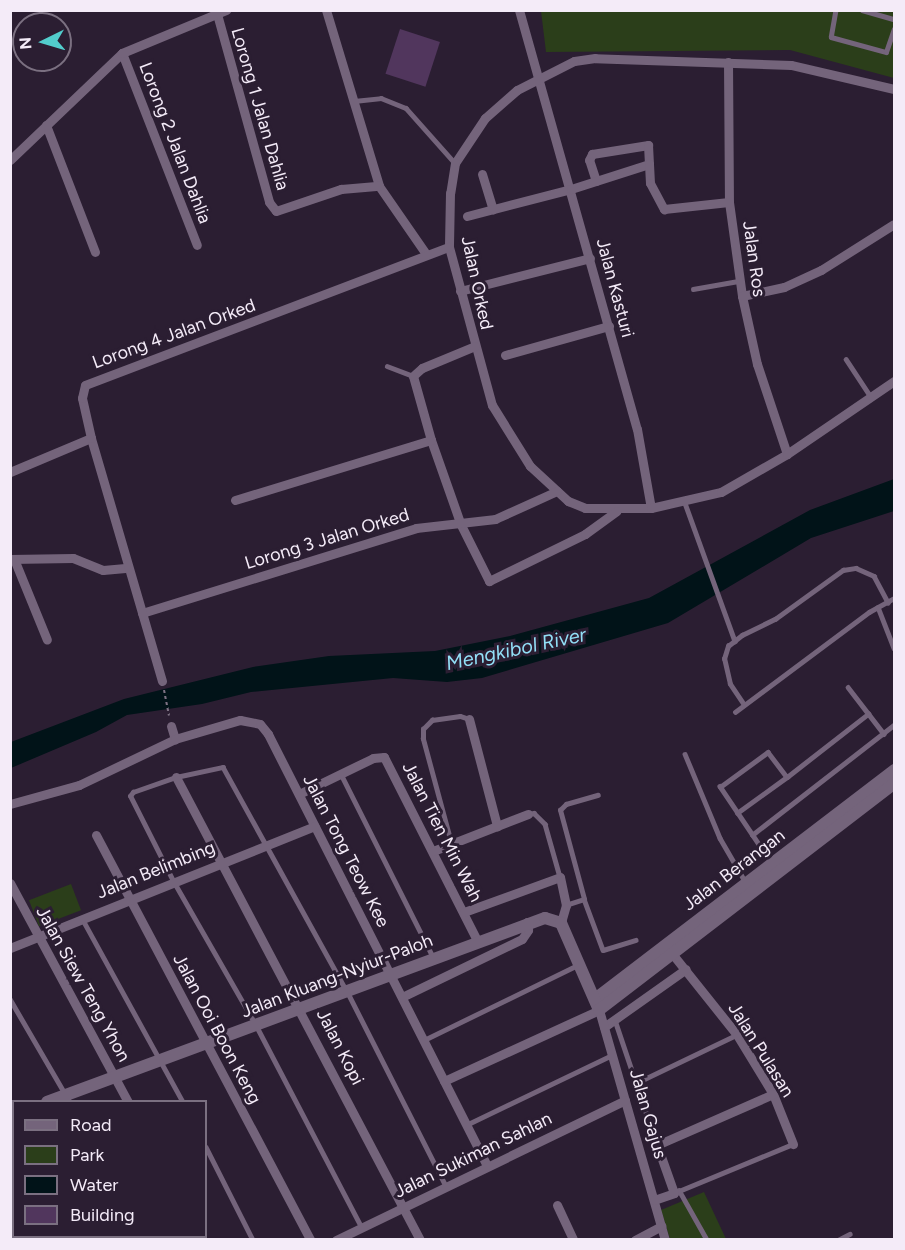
<!DOCTYPE html>
<style>
body{margin:0}
#map{position:relative;width:905px;height:1250px;overflow:hidden;background:#2b1e32;font-family:Figtree,sans-serif}
div>[style]{position:absolute}
.green>*{inset:0;background:#2b3e1a;transform-origin:0 0}
.water>*{inset:0;background:#011318}
.building>*{inset:0;background:#51365d;transform-origin:0 0}
.path>*{height:2px;margin-top:-1px;transform-origin:0;background:repeating-linear-gradient(90deg,#7e7384 0 3px,transparent 0 6px)}
.service>*{height:4.5px;margin:-2.25px;padding:0 2.25px;transform-origin:2.25px;border-radius:2.25px;background:#74647b}
.minor>*{height:9px;margin:-4.5px;padding:0 4.5px;transform-origin:4.5px;border-radius:4.5px;background:#74647b}
.tertiary>*{height:12px;margin:-6px;padding:0 6px;transform-origin:6px;border-radius:6px;background:#74647b}
span{translate:-50% -50%;white-space:nowrap;text-align:center;line-height:1.15;-webkit-text-stroke:6px #2b1e32;paint-order:stroke}
.street-label{font-size:18px;color:#f4ebf8}
.water-label{font-size:20px;color:#92dff6;font-style:italic}
.frame{position:absolute;inset:0;border:12px solid #f4ebf8;pointer-events:none}
.legend{position:absolute;left:12px;top:1100px;width:195px;height:138px;box-sizing:border-box;background:#2b1e32;border:2px solid #7b7081;margin:0;padding:8px 10px;list-style:none;font-size:18px;color:#f4ebf8}
.legend li{display:flex;align-items:center;gap:12px;height:30px}
.legend b{width:30px;border:2px solid #7b7081}
.north{position:absolute;left:12px;top:12px;width:60px;height:60px;box-sizing:border-box;background:#2b1e32;border:2px solid #7b7081;border-radius:50%;rotate:265deg;font-size:16px;font-weight:700;line-height:24px;text-align:center;color:#f4ebf8}
.north::after{content:'';display:block;margin:auto;width:21px;height:27px;background:#52cdcc;clip-path:polygon(50% 0,100% 100%,50% 72%,0 100%)}
</style>
<div id="map">
<div class="green">
<i style="clip-path:polygon(541px 11px,894px 11px,894px 78px,790px 50px,546px 52px)"></i>
<i style="left:71px;top:884px;width:28px;height:45px;rotate:69deg"></i>
<i style="clip-path:polygon(704px 1192px,726px 1239px,670px 1239px,661px 1210px)"></i>
</div>
<div class="water">
<i style="clip-path:polygon(894px 479px,894px 511px,811px 538px,668px 623px,482px 678px,447px 682px,393px 678px,251px 692px,202px 704px,127px 715px,96px 732px,11px 768px,11px 742px,124px 699px,253px 667px,329px 656px,435px 651px,510px 636px,649px 598px,810px 510px)"></i>
</div>
<div class="building">
<i style="left:400px;top:29px;width:42px;height:47px;rotate:18deg"></i>
</div>
<div class="path">
<i style="left:164px;top:690px;width:26px;rotate:79deg"></i>
</div>
<div class="service">
<i style="left:836px;top:10px;width:27px;rotate:100deg"></i>
<i style="left:831px;top:37px;width:57px;rotate:15.3deg"></i>
<i style="left:886px;top:52px;width:24px;rotate:-71deg"></i>
<i style="left:862px;top:10px;width:33px;rotate:16deg"></i>
<i style="left:354px;top:101px;width:27px;rotate:-6deg"></i>
<i style="left:381px;top:98px;width:27px;rotate:22deg"></i>
<i style="left:406px;top:108px;width:74px;rotate:48.3deg"></i>
<i style="left:693px;top:289px;width:47px;rotate:-9.9deg"></i>
<i style="left:846px;top:359px;width:45px;rotate:56.7deg"></i>
<i style="left:387px;top:366px;width:28px;rotate:21deg"></i>
<i style="left:685px;top:503px;width:147px;rotate:70.1deg"></i>
<i style="left:878px;top:607px;width:44px;rotate:68.7deg"></i>
<i style="left:848px;top:687px;width:59px;rotate:52.5deg"></i>
<i style="left:744px;top:705px;width:25px;rotate:-124deg"></i>
<i style="left:730px;top:684px;width:26px;rotate:-103deg"></i>
<i style="left:724px;top:659px;width:14px;rotate:-73deg"></i>
<i style="left:728px;top:646px;width:18px;rotate:-38deg"></i>
<i style="left:742px;top:635px;width:37px;rotate:-26deg"></i>
<i style="left:775px;top:619px;width:84px;rotate:-35.8deg"></i>
<i style="left:843px;top:570px;width:13px;rotate:-9deg"></i>
<i style="left:856px;top:568px;width:20px;rotate:24deg"></i>
<i style="left:874px;top:576px;width:30px;rotate:62deg"></i>
<i style="left:735px;top:712px;width:167px;rotate:-36.7deg"></i>
<i style="left:869px;top:612px;width:29px;rotate:-29deg"></i>
<i style="left:685px;top:754px;width:91px;rotate:67.4deg"></i>
<i style="left:720px;top:838px;width:52px;rotate:60deg"></i>
<i style="left:341px;top:774px;width:205px;rotate:63.3deg"></i>
<i style="left:737px;top:813px;width:62px;rotate:-35.8deg"></i>
<i style="left:528px;top:814px;width:6px;rotate:-9deg"></i>
<i style="left:534px;top:813px;width:16px;rotate:45deg"></i>
<i style="left:545px;top:824px;width:55px;rotate:74.2deg"></i>
<i style="left:752px;top:835px;width:180px;rotate:-37.8deg"></i>
<i style="left:451px;top:843px;width:108px;rotate:-105.1deg"></i>
<i style="left:423px;top:739px;width:10px;rotate:-90deg"></i>
<i style="left:423px;top:729px;width:13px;rotate:-45deg"></i>
<i style="left:432px;top:720px;width:28px;rotate:-8deg"></i>
<i style="left:460px;top:716px;width:9px;rotate:18deg"></i>
<i style="left:771px;top:863px;width:92px;rotate:-123.9deg"></i>
<i style="left:720px;top:787px;width:59px;rotate:-36.1deg"></i>
<i style="left:768px;top:752px;width:31px;rotate:53deg"></i>
<i style="left:787px;top:777px;width:103px;rotate:-37.9deg"></i>
<i style="left:584px;top:899px;width:54px;rotate:69.6deg"></i>
<i style="left:603px;top:950px;width:34px;rotate:-17deg"></i>
<i style="left:566px;top:905px;width:19px;rotate:-18deg"></i>
<i style="left:584px;top:899px;width:92px;rotate:-105.1deg"></i>
<i style="left:560px;top:810px;width:8px;rotate:-45deg"></i>
<i style="left:566px;top:804px;width:33px;rotate:-16deg"></i>
<i style="left:83px;top:920px;width:208px;rotate:61.2deg"></i>
<i style="left:10px;top:999px;width:119px;rotate:59.8deg"></i>
<i style="left:615px;top:1020px;width:132px;rotate:71.4deg"></i>
<i style="left:424px;top:1040px;width:171px;rotate:-26deg"></i>
<i style="left:636px;top:1083px;width:111px;rotate:-25.6deg"></i>
<i style="left:466px;top:1125px;width:162px;rotate:-25.6deg"></i>
<i style="left:206px;top:1147px;width:104px;rotate:63.2deg"></i>
<i style="left:679px;top:1190px;width:55px;rotate:60.6deg"></i>
<i style="left:674px;top:1193px;width:129px;rotate:-22.4deg"></i>
<i style="left:10px;top:1221px;width:7px;rotate:56deg"></i>
<i style="left:361px;top:1227px;width:227px;rotate:-117.6deg"></i>
<i style="left:256px;top:1026px;width:167px;rotate:-119.8deg"></i>
<i style="left:173px;top:881px;width:95px;rotate:-116.8deg"></i>
<i style="left:130px;top:796px;width:5px;rotate:-53deg"></i>
<i style="left:133px;top:792px;width:46px;rotate:-19.2deg"></i>
<i style="left:176px;top:777px;width:48px;rotate:-12deg"></i>
<i style="left:223px;top:767px;width:258px;rotate:61.1deg"></i>
<i style="left:348px;top:993px;width:216px;rotate:63.1deg"></i>
<i style="left:19px;top:1236px;width:4px;rotate:63deg"></i>
<i style="left:138px;top:1236px;width:4px;rotate:63deg"></i>
<i style="left:112px;top:1240px;width:7px;rotate:-34deg"></i>
<i style="left:838px;top:1240px;width:13px;rotate:-27deg"></i>
</div>
<div class="minor">
<i style="left:326px;top:10px;width:184px;rotate:73.2deg"></i>
<i style="left:379px;top:186px;width:83px;rotate:55.3deg"></i>
<i style="left:519px;top:10px;width:435px;rotate:74.3deg"></i>
<i style="left:637px;top:429px;width:80px;rotate:80deg"></i>
<i style="left:217px;top:14px;width:195px;rotate:74.5deg"></i>
<i style="left:269px;top:202px;width:11px;rotate:52deg"></i>
<i style="left:276px;top:211px;width:69px;rotate:-18.7deg"></i>
<i style="left:341px;top:189px;width:38px;rotate:-5deg"></i>
<i style="left:122px;top:53px;width:206px;rotate:68.7deg"></i>
<i style="left:728px;top:62px;width:140px;rotate:89.6deg"></i>
<i style="left:729px;top:202px;width:95px;rotate:82.1deg"></i>
<i style="left:742px;top:296px;width:70px;rotate:77.6deg"></i>
<i style="left:757px;top:364px;width:95px;rotate:71.6deg"></i>
<i style="left:894px;top:89px;width:106px;rotate:-166.9deg"></i>
<i style="left:791px;top:65px;width:196px;rotate:-178deg"></i>
<i style="left:595px;top:58px;width:21px;rotate:172deg"></i>
<i style="left:574px;top:61px;width:64px;rotate:153deg"></i>
<i style="left:517px;top:90px;width:43px;rotate:138.8deg"></i>
<i style="left:485px;top:118px;width:54px;rotate:123.7deg"></i>
<i style="left:455px;top:163px;width:30px;rotate:99deg"></i>
<i style="left:450px;top:193px;width:54px;rotate:91.1deg"></i>
<i style="left:449px;top:247px;width:164px;rotate:74.8deg"></i>
<i style="left:492px;top:405px;width:72px;rotate:58.1deg"></i>
<i style="left:530px;top:466px;width:52px;rotate:42.6deg"></i>
<i style="left:568px;top:501px;width:18px;rotate:22deg"></i>
<i style="left:585px;top:508px;width:66px"></i>
<i style="left:651px;top:508px;width:72px;rotate:-12.9deg"></i>
<i style="left:721px;top:492px;width:76px;rotate:-29.9deg"></i>
<i style="left:787px;top:454px;width:130px;rotate:-34.3deg"></i>
<i style="left:46px;top:125px;width:136px;rotate:68.9deg"></i>
<i style="left:10px;top:160px;width:155px;rotate:-43.7deg"></i>
<i style="left:122px;top:53px;width:113px;rotate:-22.5deg"></i>
<i style="left:482px;top:174px;width:37px;rotate:73deg"></i>
<i style="left:596px;top:181px;width:22px;rotate:-108deg"></i>
<i style="left:589px;top:160px;width:7px;rotate:-63deg"></i>
<i style="left:592px;top:154px;width:57px;rotate:-9.1deg"></i>
<i style="left:648px;top:145px;width:19px;rotate:87deg"></i>
<i style="left:467px;top:216px;width:107px;rotate:-14.6deg"></i>
<i style="left:571px;top:189px;width:82px;rotate:-17.8deg"></i>
<i style="left:649px;top:164px;width:19px;rotate:87deg"></i>
<i style="left:650px;top:183px;width:30px;rotate:62deg"></i>
<i style="left:664px;top:209px;width:65px;rotate:-6.1deg"></i>
<i style="left:460px;top:291px;width:134px;rotate:-14.2deg"></i>
<i style="left:742px;top:296px;width:43px;rotate:-12.1deg"></i>
<i style="left:784px;top:287px;width:41px;rotate:-24.7deg"></i>
<i style="left:821px;top:270px;width:86px;rotate:-32.2deg"></i>
<i style="left:505px;top:355px;width:108px;rotate:-15.6deg"></i>
<i style="left:431px;top:440px;width:90px;rotate:70.6deg"></i>
<i style="left:461px;top:525px;width:63px;rotate:63.4deg"></i>
<i style="left:489px;top:581px;width:107px;rotate:-26.1deg"></i>
<i style="left:585px;top:534px;width:39px;rotate:-36deg"></i>
<i style="left:10px;top:472px;width:88px;rotate:-22.8deg"></i>
<i style="left:235px;top:500px;width:205px;rotate:-17deg"></i>
<i style="left:431px;top:440px;width:66px;rotate:-105.7deg"></i>
<i style="left:413px;top:376px;width:12px;rotate:-42deg"></i>
<i style="left:422px;top:368px;width:57px;rotate:-22.5deg"></i>
<i style="left:10px;top:559px;width:63px;rotate:-0.9deg"></i>
<i style="left:73px;top:558px;width:32px;rotate:22deg"></i>
<i style="left:103px;top:570px;width:25px;rotate:-5deg"></i>
<i style="left:14px;top:559px;width:87px;rotate:67.8deg"></i>
<i style="left:142px;top:613px;width:287px;rotate:-17.2deg"></i>
<i style="left:416px;top:528px;width:80px;rotate:-6.5deg"></i>
<i style="left:495px;top:519px;width:68px;rotate:-24.3deg"></i>
<i style="left:162px;top:681px;width:253px;rotate:-106.3deg"></i>
<i style="left:91px;top:438px;width:41px;rotate:-102.7deg"></i>
<i style="left:82px;top:398px;width:13px;rotate:-77deg"></i>
<i style="left:85px;top:385px;width:389px;rotate:-20.8deg"></i>
<i style="left:469px;top:719px;width:111px;rotate:75.3deg"></i>
<i style="left:171px;top:726px;width:14px;rotate:73deg"></i>
<i style="left:176px;top:777px;width:523px;rotate:62.21deg"></i>
<i style="left:299px;top:794px;width:82px;rotate:-25.9deg"></i>
<i style="left:373px;top:758px;width:11px;rotate:-5deg"></i>
<i style="left:384px;top:757px;width:208px;rotate:63.1deg"></i>
<i style="left:10px;top:804px;width:72px;rotate:-15.4deg"></i>
<i style="left:79px;top:785px;width:106px;rotate:-25.6deg"></i>
<i style="left:175px;top:739px;width:68px;rotate:-16.3deg"></i>
<i style="left:240px;top:720px;width:20px;rotate:11deg"></i>
<i style="left:260px;top:724px;width:13px;rotate:51deg"></i>
<i style="left:268px;top:734px;width:484px;rotate:63.1deg"></i>
<i style="left:96px;top:835px;width:458px;rotate:62.1deg"></i>
<i style="left:433px;top:851px;width:102px;rotate:-21.3deg"></i>
<i style="left:10px;top:883px;width:249px;rotate:61.7deg"></i>
<i style="left:464px;top:912px;width:102px;rotate:-20deg"></i>
<i style="left:560px;top:877px;width:29px;rotate:78deg"></i>
<i style="left:566px;top:905px;width:19px;rotate:106deg"></i>
<i style="left:10px;top:948px;width:328px;rotate:-21.8deg"></i>
<i style="left:670px;top:951px;width:107px;rotate:51.4deg"></i>
<i style="left:737px;top:1035px;width:69px;rotate:58.6deg"></i>
<i style="left:773px;top:1094px;width:54px;rotate:68.2deg"></i>
<i style="left:402px;top:997px;width:133px;rotate:-25.8deg"></i>
<i style="left:522px;top:939px;width:11px;rotate:-56deg"></i>
<i style="left:528px;top:930px;width:8px;rotate:-97deg"></i>
<i style="left:604px;top:1027px;width:100px;rotate:-35.3deg"></i>
<i style="left:444px;top:1081px;width:170px;rotate:-24.6deg"></i>
<i style="left:599px;top:1010px;width:239px;rotate:74deg"></i>
<i style="left:654px;top:1200px;width:21px;rotate:-19deg"></i>
<i style="left:674px;top:1193px;width:51px;rotate:-109.5deg"></i>
<i style="left:657px;top:1145px;width:127px;rotate:-23.7deg"></i>
<i style="left:557px;top:1205px;width:38px;rotate:65deg"></i>
<i style="left:78px;top:1236px;width:4px;rotate:63deg"></i>
<i style="left:196px;top:1236px;width:4px;rotate:76deg"></i>
<i style="left:336px;top:1240px;width:321px;rotate:-25.8deg"></i>
<i style="left:635px;top:1240px;width:30px;rotate:-28deg"></i>
</div>
<div class="tertiary">
<i style="left:595px;top:999px;width:377px;rotate:-37.4deg"></i>
<i style="left:47px;top:1102px;width:531px;rotate:-20.28deg"></i>
<i style="left:545px;top:918px;width:17px;rotate:17deg"></i>
<i style="left:561px;top:923px;width:95px;rotate:66.4deg"></i>
<i style="left:599px;top:1010px;width:372px;rotate:-37.5deg"></i>
<i style="left:10px;top:1115px;width:4px;rotate:-27deg"></i>
</div>
<div class="street-label">
<span style="left:260px;top:109px;rotate:74deg">Lorong 1 Jalan Dahlia</span>
<span style="left:175px;top:143px;rotate:69deg">Lorong 2 Jalan Dahlia</span>
<span style="left:754px;top:259px;rotate:82deg">Jalan Ros</span>
<span style="left:477px;top:283px;rotate:78deg">Jalan Orked</span>
<span style="left:615px;top:288px;rotate:75deg">Jalan Kasturi</span>
<span style="left:174px;top:334px;rotate:-20deg">Lorong 4 Jalan Orked</span>
<span style="left:327px;top:539px;rotate:-17deg">Lorong 3 Jalan Orked</span>
<span style="left:442px;top:832px;rotate:63deg">Jalan Tien Min Wah</span>
<span style="left:346px;top:851px;rotate:63deg">Jalan Tong Teow Kee</span>
<span style="left:156px;top:870px;rotate:-22deg">Jalan Belimbing</span>
<span style="left:734px;top:870px;rotate:-37deg">Jalan Berangan</span>
<span style="left:337px;top:976px;rotate:-21deg">Jalan Kluang-Nyiur-Paloh</span>
<span style="left:83px;top:984px;rotate:61deg">Jalan Siew Teng Yhon</span>
<span style="left:217px;top:1029px;rotate:62deg">Jalan Ooi Boon Keng</span>
<span style="left:340px;top:1047px;rotate:63deg">Jalan Kopi</span>
<span style="left:761px;top:1050px;rotate:58deg">Jalan Pulasan</span>
<span style="left:648px;top:1114px;rotate:74deg">Jalan Gajus</span>
<span style="left:473px;top:1155px;rotate:-26deg">Jalan Sukiman Sahlan</span>
</div>
<div class="water-label">
<span style="left:516px;top:649px;rotate:-12deg">Mengkibol River</span>
</div>
<div class="frame"></div>
<ul class="legend">
<li><b style="height:8px;background:#74647b"></b>Road</li>
<li><b style="height:16px;background:#2b3e1a"></b>Park</li>
<li><b style="height:16px;background:#011318"></b>Water</li>
<li><b style="height:16px;background:#51365d"></b>Building</li>
</ul>
<div class="north">N</div>
</div>
